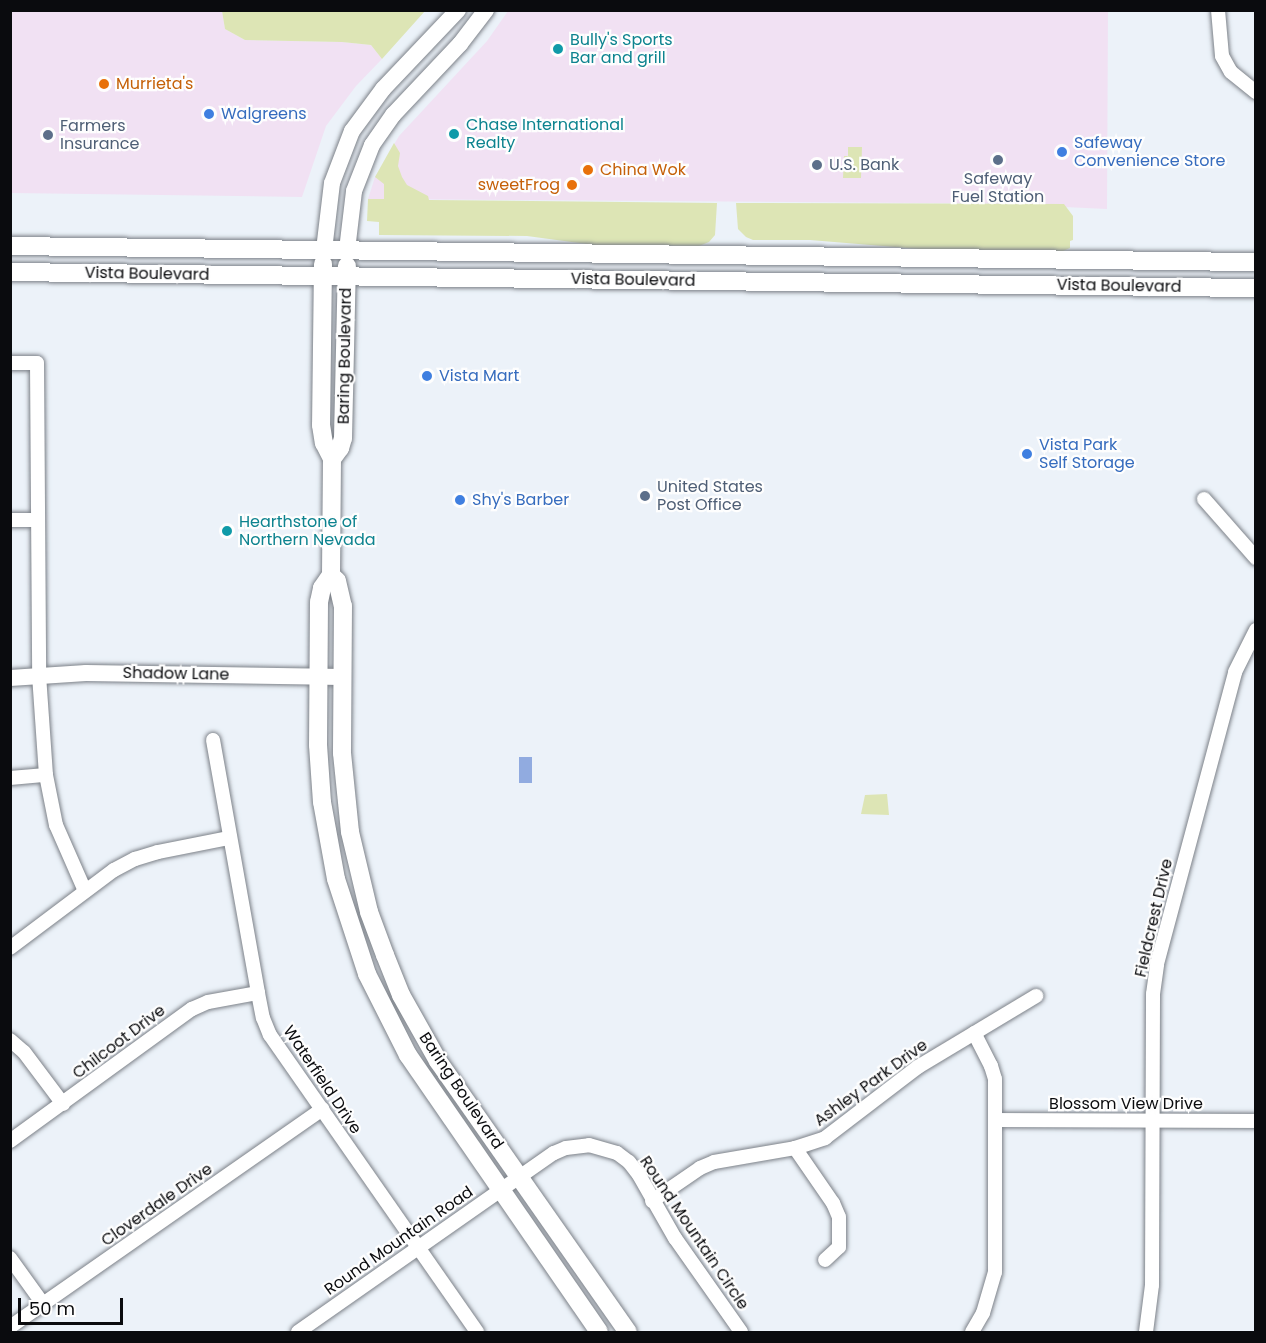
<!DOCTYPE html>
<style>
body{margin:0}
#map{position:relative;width:1266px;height:1343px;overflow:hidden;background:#ecf2f9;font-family:Poppins,sans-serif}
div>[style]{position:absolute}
.commercial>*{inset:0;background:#f1e1f3}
.green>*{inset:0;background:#dde5b5}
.water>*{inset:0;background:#91abe0;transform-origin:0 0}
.roads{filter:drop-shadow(0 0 2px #7c8188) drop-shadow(0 0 2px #7c8188)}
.minor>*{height:14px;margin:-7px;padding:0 7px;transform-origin:7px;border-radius:7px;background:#fff}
.tertiary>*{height:16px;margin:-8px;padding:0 8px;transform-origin:8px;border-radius:8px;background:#fff}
.secondary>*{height:18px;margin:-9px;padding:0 9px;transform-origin:9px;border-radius:9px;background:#fff}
.dots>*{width:16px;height:16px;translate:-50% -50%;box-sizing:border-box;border:3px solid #fefefe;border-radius:50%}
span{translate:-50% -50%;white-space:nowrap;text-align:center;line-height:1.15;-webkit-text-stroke:4.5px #fefefe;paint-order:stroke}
.culture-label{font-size:16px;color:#0d838f}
.left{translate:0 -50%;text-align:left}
.food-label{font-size:16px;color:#c56008}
.right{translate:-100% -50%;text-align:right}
.shop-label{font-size:16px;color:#366cbe}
.service-label{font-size:16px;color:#4e5e75}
.street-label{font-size:16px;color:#0a0b0e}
.frame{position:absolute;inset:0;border:12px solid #0a0b0e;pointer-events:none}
.scale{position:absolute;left:18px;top:1298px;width:105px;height:27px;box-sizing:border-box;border:3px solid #0a0b0e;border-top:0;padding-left:8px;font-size:18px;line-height:21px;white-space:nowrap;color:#0a0b0e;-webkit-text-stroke:4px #fefefe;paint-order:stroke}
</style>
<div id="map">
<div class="commercial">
<i style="clip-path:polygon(11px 11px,222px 11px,225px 29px,245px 40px,342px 42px,371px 45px,382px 59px,356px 86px,326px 126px,302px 197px,11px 193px)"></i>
<i style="clip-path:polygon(508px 11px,1108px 11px,1107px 209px,1064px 207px,1063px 204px,368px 199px,375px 177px,399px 136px,487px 41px)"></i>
</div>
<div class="green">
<i style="clip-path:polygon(222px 11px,222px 10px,425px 11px,382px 59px,371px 45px,342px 42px,245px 40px,225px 29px)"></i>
<i style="clip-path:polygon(394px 143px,400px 153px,398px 166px,402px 177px,407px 185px,428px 196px,429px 200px,717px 203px,715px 235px,709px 242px,699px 246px,594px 245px,527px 236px,379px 235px,379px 222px,367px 221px,368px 199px,384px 199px,384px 184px,375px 177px)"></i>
<i style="clip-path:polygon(848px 147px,862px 147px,861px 178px,843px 178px,844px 156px,848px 156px)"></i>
<i style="clip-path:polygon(736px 203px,1064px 204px,1073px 216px,1073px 240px,1070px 241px,1070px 248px,1063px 251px,919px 249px,810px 240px,753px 240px,746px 237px,738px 229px)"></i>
<i style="clip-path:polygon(887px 794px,889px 815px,861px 814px,865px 795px)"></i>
</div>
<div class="water">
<i style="left:519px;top:757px;width:13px;height:26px"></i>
</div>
<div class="roads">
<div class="minor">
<i style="left:1218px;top:10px;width:46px;rotate:85deg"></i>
<i style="left:1222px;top:56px;width:18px;rotate:61deg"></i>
<i style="left:1231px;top:72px;width:32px;rotate:39deg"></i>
<i style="left:10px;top:363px;width:27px"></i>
<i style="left:37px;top:363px;width:312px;rotate:89.6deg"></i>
<i style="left:39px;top:675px;width:100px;rotate:86deg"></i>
<i style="left:46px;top:775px;width:51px;rotate:78.7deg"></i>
<i style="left:56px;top:825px;width:72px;rotate:66.3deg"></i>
<i style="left:1204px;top:499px;width:79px;rotate:48.6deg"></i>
<i style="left:10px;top:520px;width:28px"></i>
<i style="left:213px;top:740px;width:257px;rotate:79.9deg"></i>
<i style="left:258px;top:993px;width:25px;rotate:79deg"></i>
<i style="left:263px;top:1018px;width:18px;rotate:68deg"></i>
<i style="left:270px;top:1035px;width:362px;rotate:55.1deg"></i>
<i style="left:10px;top:778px;width:36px;rotate:-5deg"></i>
<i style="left:10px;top:948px;width:130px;rotate:-36.9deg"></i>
<i style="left:114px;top:870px;width:24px;rotate:-28deg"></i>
<i style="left:135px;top:859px;width:24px;rotate:-17deg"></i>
<i style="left:158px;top:852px;width:72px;rotate:-11.2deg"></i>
<i style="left:10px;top:1040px;width:18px;rotate:41deg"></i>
<i style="left:24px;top:1052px;width:65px;rotate:53.1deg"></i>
<i style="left:996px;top:1120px;width:260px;rotate:0.2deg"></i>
<i style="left:10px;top:1141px;width:225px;rotate:-36deg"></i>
<i style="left:192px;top:1009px;width:17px;rotate:-24deg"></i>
<i style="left:208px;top:1002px;width:51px;rotate:-10.2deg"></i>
<i style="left:795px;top:1148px;width:67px;rotate:55.4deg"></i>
<i style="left:833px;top:1203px;width:15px;rotate:67deg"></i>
<i style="left:839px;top:1217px;width:30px;rotate:90deg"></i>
<i style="left:839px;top:1247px;width:19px;rotate:137deg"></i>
<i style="left:652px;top:1201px;width:58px;rotate:-34.5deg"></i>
<i style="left:700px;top:1168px;width:15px;rotate:-23deg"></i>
<i style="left:714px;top:1162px;width:82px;rotate:-9.8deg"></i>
<i style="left:795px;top:1148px;width:32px;rotate:-18deg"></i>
<i style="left:825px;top:1138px;width:117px;rotate:-37.4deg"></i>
<i style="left:918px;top:1067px;width:138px;rotate:-31deg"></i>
<i style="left:10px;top:1258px;width:57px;rotate:54.3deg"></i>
<i style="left:10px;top:1327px;width:381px;rotate:-34.9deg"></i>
<i style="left:298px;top:1332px;width:312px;rotate:-35deg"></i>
<i style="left:554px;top:1153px;width:13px;rotate:-23deg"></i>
<i style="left:566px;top:1148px;width:23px;rotate:-7deg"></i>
<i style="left:589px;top:1145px;width:29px;rotate:16deg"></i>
<i style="left:617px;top:1153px;width:15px;rotate:37deg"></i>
<i style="left:629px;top:1162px;width:16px;rotate:52deg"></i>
<i style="left:639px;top:1175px;width:73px;rotate:60.3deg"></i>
<i style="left:675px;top:1238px;width:115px;rotate:54.9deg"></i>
<i style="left:972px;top:1332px;width:22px;rotate:-60deg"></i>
<i style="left:983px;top:1313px;width:43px;rotate:-73.7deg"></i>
<i style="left:995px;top:1272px;width:193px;rotate:-90deg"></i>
<i style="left:995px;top:1079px;width:14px;rotate:-107deg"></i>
<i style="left:991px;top:1066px;width:37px;rotate:-117deg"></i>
<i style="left:1146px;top:1332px;width:47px;rotate:-82.7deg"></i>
<i style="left:1152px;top:1285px;width:291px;rotate:-89.8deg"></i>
<i style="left:1153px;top:994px;width:30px;rotate:-82deg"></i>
<i style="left:1157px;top:964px;width:302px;rotate:-75deg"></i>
<i style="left:1235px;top:672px;width:47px;rotate:-63.4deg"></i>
</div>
<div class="tertiary">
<i style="left:324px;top:250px;width:67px;rotate:-83.2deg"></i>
<i style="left:332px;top:183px;width:56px;rotate:-69deg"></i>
<i style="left:352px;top:131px;width:52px;rotate:-53.6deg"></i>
<i style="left:383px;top:89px;width:109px;rotate:-46.5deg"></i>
<i style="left:347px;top:250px;width:59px;rotate:-83.2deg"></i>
<i style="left:354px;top:191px;width:49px;rotate:-68.6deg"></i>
<i style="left:372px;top:145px;width:37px;rotate:-55deg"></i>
<i style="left:393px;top:115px;width:98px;rotate:-46.7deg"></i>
<i style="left:460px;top:44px;width:43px;rotate:-52.6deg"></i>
<i style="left:10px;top:678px;width:76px;rotate:-3.8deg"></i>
<i style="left:86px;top:673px;width:256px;rotate:0.9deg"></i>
</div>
<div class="secondary">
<i style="left:10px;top:246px;width:1246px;rotate:0.74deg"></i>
<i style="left:323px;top:264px;width:161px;rotate:90.7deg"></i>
<i style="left:321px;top:425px;width:18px;rotate:81deg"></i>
<i style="left:324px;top:443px;width:18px;rotate:63deg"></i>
<i style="left:332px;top:459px;width:116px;rotate:90.5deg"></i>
<i style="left:331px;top:575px;width:16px;rotate:125deg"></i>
<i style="left:322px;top:588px;width:14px;rotate:102deg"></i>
<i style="left:319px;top:602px;width:143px;rotate:90.4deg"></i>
<i style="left:318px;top:745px;width:57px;rotate:86deg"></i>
<i style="left:322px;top:802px;width:78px;rotate:79.7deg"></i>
<i style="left:336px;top:879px;width:100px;rotate:71.9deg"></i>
<i style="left:367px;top:974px;width:91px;rotate:63.2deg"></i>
<i style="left:408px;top:1055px;width:336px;rotate:55.4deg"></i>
<i style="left:10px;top:272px;width:1246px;rotate:0.74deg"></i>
<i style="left:332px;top:459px;width:14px;rotate:-54deg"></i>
<i style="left:340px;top:448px;width:10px;rotate:-73deg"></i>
<i style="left:343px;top:438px;width:172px;rotate:-88.7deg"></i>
<i style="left:331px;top:575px;width:8px;rotate:45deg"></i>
<i style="left:337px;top:581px;width:26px;rotate:77deg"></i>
<i style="left:343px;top:606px;width:147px;rotate:90.4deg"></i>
<i style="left:342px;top:753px;width:79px;rotate:84.2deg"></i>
<i style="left:350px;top:832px;width:82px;rotate:76.6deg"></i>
<i style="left:369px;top:912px;width:46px;rotate:69.6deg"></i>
<i style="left:385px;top:955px;width:43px;rotate:68.2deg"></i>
<i style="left:401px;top:995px;width:76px;rotate:60.7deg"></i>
<i style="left:438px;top:1061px;width:331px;rotate:55deg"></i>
</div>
</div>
<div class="dots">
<i style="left:558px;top:49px;background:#0f9aa8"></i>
<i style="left:104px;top:84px;background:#e8710a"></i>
<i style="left:209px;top:114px;background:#3f7fe0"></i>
<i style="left:454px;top:134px;background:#0f9aa8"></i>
<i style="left:48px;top:135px;background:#5c6f8a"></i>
<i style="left:1062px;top:152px;background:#3f7fe0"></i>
<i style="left:998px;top:160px;background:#5c6f8a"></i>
<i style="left:817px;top:165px;background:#5c6f8a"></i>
<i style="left:588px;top:170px;background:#e8710a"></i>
<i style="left:572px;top:185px;background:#e8710a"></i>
<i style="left:427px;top:376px;background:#3f7fe0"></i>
<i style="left:1027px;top:454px;background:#3f7fe0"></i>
<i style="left:645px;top:496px;background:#5c6f8a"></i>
<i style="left:460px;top:500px;background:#3f7fe0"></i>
<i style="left:227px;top:531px;background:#0f9aa8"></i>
</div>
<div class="culture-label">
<span class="left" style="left:570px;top:49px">Bully's Sports<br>Bar and grill</span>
<span class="left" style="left:466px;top:134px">Chase International<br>Realty</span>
<span class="left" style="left:239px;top:531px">Hearthstone of<br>Northern Nevada</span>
</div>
<div class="food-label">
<span class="left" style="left:116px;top:84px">Murrieta's</span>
<span class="left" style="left:600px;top:170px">China Wok</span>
<span class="right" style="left:560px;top:185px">sweetFrog</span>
</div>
<div class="shop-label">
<span class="left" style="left:221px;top:114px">Walgreens</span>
<span class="left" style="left:1074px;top:152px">Safeway<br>Convenience Store</span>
<span class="left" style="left:439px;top:376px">Vista Mart</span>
<span class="left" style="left:1039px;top:454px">Vista Park<br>Self Storage</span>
<span class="left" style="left:472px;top:500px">Shy's Barber</span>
</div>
<div class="service-label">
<span class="left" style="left:60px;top:135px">Farmers<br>Insurance</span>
<span class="left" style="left:829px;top:165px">U.S. Bank</span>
<span style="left:998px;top:188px">Safeway<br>Fuel Station</span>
<span class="left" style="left:657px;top:496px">United States<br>Post Office</span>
</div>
<div class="street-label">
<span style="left:147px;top:274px;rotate:1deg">Vista Boulevard</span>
<span style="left:633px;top:280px;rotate:1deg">Vista Boulevard</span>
<span style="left:1119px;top:286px;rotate:1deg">Vista Boulevard</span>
<span style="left:345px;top:356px;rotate:-89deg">Baring Boulevard</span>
<span style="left:176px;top:674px;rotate:1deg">Shadow Lane</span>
<span style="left:1154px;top:918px;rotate:-77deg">Fieldcrest Drive</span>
<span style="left:119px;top:1042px;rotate:-37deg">Chilcoot Drive</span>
<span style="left:322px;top:1080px;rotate:56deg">Waterfield Drive</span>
<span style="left:871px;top:1083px;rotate:-36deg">Ashley Park Drive</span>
<span style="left:461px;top:1091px;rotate:56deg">Baring Boulevard</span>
<span style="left:1126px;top:1104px">Blossom View Drive</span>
<span style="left:157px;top:1205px;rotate:-35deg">Cloverdale Drive</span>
<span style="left:694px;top:1233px;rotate:56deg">Round Mountain Circle</span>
<span style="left:399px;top:1241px;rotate:-35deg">Round Mountain Road</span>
</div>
<div class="frame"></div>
<div class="scale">50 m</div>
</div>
